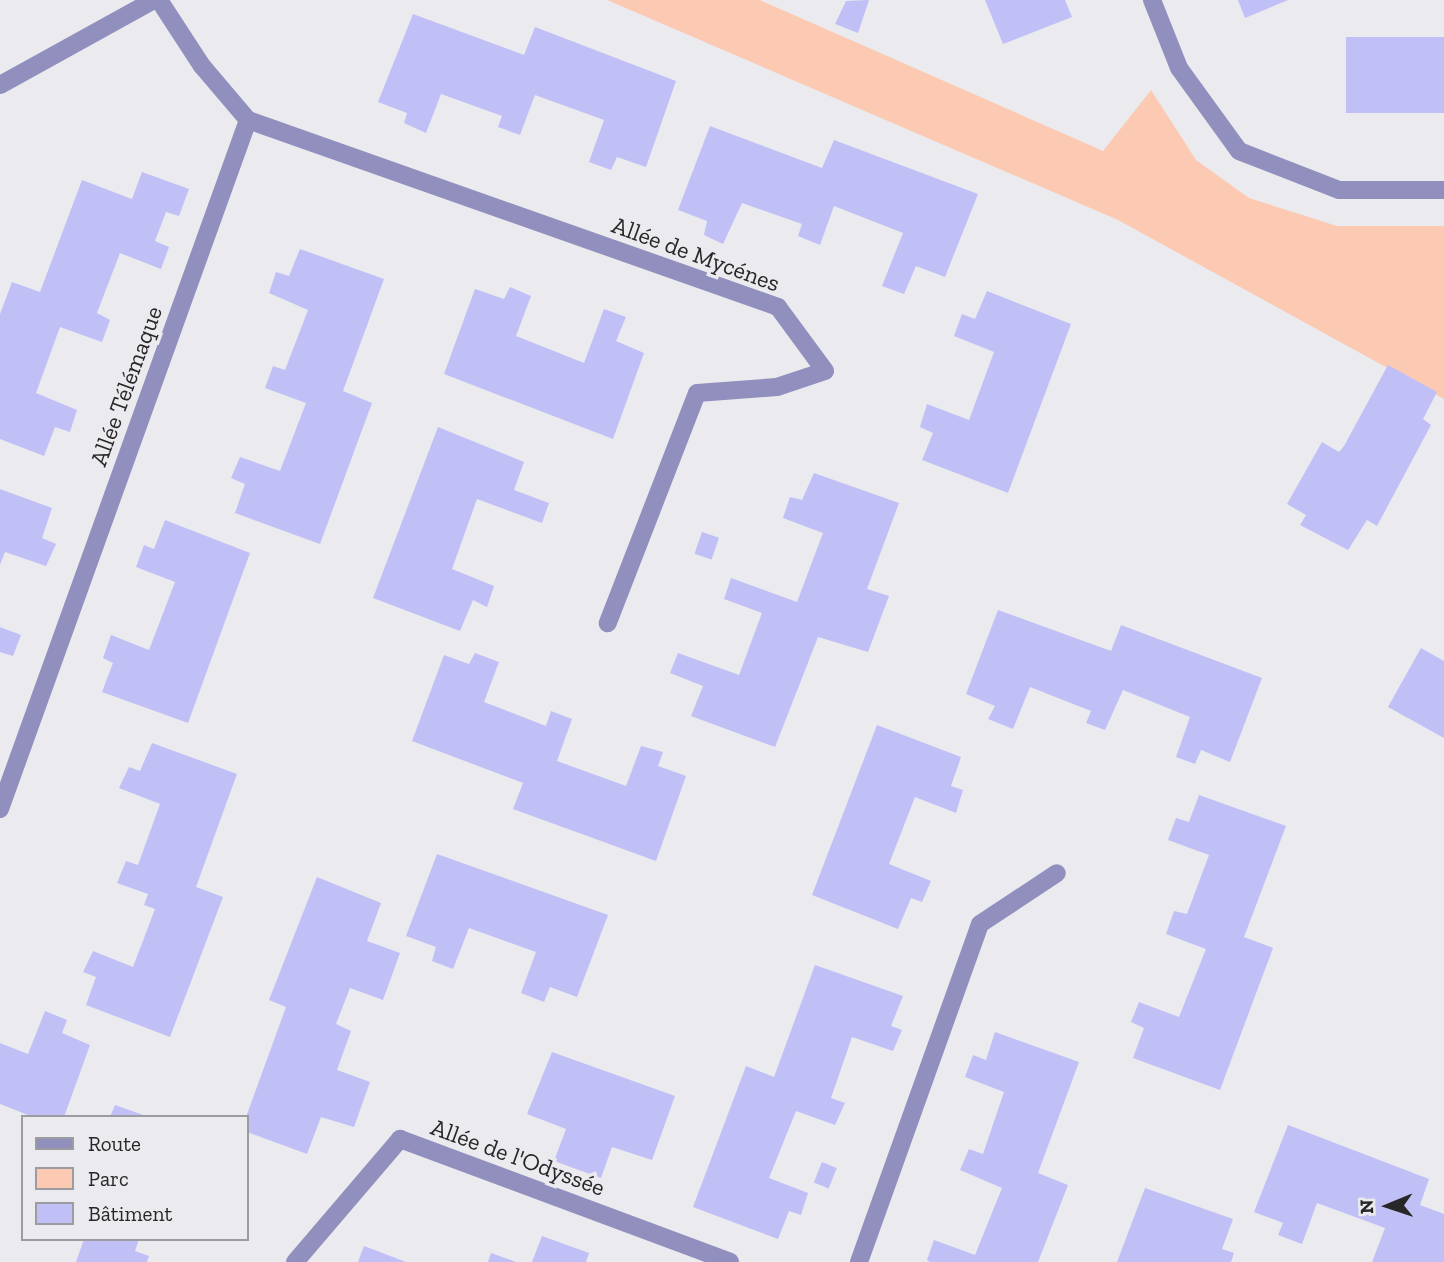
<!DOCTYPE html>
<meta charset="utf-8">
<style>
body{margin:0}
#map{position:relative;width:1444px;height:1262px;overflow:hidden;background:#eaeaef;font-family:"Zilla Slab",serif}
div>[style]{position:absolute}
.green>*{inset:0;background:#fccab3}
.building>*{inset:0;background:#c0c0f6;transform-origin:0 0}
.minor>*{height:18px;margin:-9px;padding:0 9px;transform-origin:9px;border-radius:9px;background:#908fbe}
.tertiary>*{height:18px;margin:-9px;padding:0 9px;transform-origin:9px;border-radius:9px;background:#908fbe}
span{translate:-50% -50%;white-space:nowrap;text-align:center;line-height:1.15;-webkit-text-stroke:7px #eaeaef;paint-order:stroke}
.street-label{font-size:24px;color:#272729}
.legend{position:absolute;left:21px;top:1115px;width:228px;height:126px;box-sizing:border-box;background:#eaeaef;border:2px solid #9c9ca0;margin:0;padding:9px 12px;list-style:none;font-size:21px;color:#272729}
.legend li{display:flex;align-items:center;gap:14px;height:35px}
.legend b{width:35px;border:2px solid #9c9ca0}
.north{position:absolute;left:1353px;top:1171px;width:70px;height:70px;-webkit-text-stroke:5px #eaeaef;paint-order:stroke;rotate:268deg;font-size:19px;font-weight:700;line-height:28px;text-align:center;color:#272729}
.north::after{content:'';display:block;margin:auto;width:24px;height:32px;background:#272729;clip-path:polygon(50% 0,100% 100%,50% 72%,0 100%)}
</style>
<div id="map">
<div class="green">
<i style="clip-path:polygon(607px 0,760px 0,1103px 151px,1151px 90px,1196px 160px,1249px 198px,1337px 226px,1444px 226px,1444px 399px,1118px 220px)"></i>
</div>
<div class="building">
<i style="clip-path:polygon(869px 0,858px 33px,835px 24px,846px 1px)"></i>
<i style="clip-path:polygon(985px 0,1065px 0,1072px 17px,1003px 44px)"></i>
<i style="clip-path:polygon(1238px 0,1288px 0,1245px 18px)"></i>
<i style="clip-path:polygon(413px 14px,524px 55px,535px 27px,676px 81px,646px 167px,617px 157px,611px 170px,589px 162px,604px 120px,535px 95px,520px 135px,498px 127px,502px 116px,441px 94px,426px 133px,404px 123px,407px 113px,378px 102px)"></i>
<i style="left:1346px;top:37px;width:98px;height:76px"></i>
<i style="clip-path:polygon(710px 126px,822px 168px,834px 140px,978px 194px,945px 277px,916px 266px,904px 294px,882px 286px,903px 233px,834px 206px,820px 245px,798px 236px,802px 224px,742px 203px,723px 244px,704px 235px,707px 221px,678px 210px)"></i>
<i style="clip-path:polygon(142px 172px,189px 189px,179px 216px,166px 212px,155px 241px,169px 247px,161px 269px,120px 253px,97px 313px,110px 320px,102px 342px,60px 327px,36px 393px,77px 410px,70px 432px,55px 427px,44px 456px,0 439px,0 314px,12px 282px,40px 292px,82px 180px,132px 199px)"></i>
<i style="clip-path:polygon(300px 249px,384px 279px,343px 391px,372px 403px,320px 544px,235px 513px,245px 484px,231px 478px,240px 457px,280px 471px,306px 403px,265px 388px,273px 366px,285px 370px,308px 310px,269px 293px,276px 272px,289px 276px)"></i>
<i style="clip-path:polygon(510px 287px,531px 296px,516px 336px,584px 363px,604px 309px,626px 317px,616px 341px,644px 353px,613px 439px,444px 374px,475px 289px,504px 299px)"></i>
<i style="clip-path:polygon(987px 291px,1071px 324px,1008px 493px,922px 460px,933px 433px,920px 427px,927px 404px,969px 420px,994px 352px,954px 336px,962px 314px,975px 319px)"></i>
<i style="clip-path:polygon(1388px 365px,1437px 392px,1423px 419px,1431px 425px,1377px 526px,1367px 520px,1348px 550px,1300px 525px,1306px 515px,1287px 504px,1322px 442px,1339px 452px,1344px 446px)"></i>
<i style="clip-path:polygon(438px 427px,524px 462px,514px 490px,549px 503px,542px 523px,477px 499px,452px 569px,494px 586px,487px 607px,473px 600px,460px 631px,373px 598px)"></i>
<i style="clip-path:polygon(814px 473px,899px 503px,867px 589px,889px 596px,868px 652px,818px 637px,775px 747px,691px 716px,703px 686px,670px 673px,678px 653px,739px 675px,762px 613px,724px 599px,731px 578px,797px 602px,823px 533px,783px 518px,790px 497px,802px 500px)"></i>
<i style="clip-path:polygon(0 489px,52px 508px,42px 538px,56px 544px,46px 566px,5px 552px,0 565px)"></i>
<i style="clip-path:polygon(165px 520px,250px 553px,188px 723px,102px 692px,113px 663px,103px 658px,111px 635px,149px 650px,175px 582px,136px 567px,144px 545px,154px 549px)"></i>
<i style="left:702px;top:532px;width:18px;height:23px;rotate:19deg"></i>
<i style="clip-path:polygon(998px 610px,1111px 651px,1121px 625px,1262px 678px,1230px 762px,1201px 750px,1195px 764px,1176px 757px,1190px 717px,1123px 690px,1105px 730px,1086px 723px,1091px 711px,1030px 687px,1013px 729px,988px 719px,995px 706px,966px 694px)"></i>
<i style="clip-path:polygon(0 627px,21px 635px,13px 656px,0 652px)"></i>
<i style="clip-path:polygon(1421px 648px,1444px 661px,1444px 738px,1388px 707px)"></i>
<i style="clip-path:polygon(475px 653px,499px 662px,484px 702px,546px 726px,551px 711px,572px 719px,557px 761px,626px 786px,641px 746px,663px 752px,658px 766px,686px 776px,656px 861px,513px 809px,523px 783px,412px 741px,444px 655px,469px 664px)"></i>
<i style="clip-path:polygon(877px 725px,961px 757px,951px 786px,963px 790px,956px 813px,915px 797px,889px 864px,931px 881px,922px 902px,911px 898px,898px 929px,812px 895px)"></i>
<i style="clip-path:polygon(152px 743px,237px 774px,196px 887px,223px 897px,170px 1037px,86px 1005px,96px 977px,83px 972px,93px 951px,133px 967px,155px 909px,144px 905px,148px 894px,117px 883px,126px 861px,138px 865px,160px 804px,119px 788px,129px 767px,140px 771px)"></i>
<i style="clip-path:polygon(1199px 795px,1286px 826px,1244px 937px,1273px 948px,1220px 1090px,1133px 1058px,1144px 1028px,1131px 1022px,1139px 1002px,1179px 1017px,1206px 949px,1166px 934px,1174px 911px,1187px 914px,1209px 855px,1168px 840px,1176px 818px,1189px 822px)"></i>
<i style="clip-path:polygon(437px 854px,608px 915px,577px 997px,550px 987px,544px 1002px,521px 993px,536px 952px,469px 928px,453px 969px,432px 961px,436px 947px,406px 936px)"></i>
<i style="clip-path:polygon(317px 877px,381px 903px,367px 941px,400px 953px,383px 1000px,350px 988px,336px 1024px,351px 1031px,337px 1070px,370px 1082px,354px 1127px,321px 1117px,307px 1154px,247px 1132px,246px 1117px,286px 1007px,269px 1000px)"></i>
<i style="clip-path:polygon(815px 965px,903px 996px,891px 1026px,902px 1030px,893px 1051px,852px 1037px,831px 1098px,845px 1103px,835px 1125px,796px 1111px,769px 1178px,808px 1193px,801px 1215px,789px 1211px,778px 1239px,693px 1207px,746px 1066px,774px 1077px)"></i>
<i style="clip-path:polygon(45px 1011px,67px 1020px,62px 1033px,90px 1045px,64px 1117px,33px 1117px,0 1104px,0 1043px,28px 1054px)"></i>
<i style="clip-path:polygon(995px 1032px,1079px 1062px,1038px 1173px,1068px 1185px,1038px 1262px,930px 1262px,927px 1260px,934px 1240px,975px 1255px,1002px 1188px,960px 1170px,969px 1149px,983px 1154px,1004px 1092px,965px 1077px,973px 1055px,986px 1060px)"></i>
<i style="clip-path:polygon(552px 1052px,675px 1096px,652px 1160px,612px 1147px,601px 1178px,554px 1161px,566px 1129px,527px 1114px)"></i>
<i style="clip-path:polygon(115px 1105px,146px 1116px,146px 1117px,110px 1117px)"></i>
<i style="clip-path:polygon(1288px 1125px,1429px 1179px,1420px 1205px,1444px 1214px,1444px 1262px,1372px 1262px,1385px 1228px,1317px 1203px,1302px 1244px,1278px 1235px,1283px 1223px,1254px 1212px)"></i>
<i style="left:822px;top:1162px;width:16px;height:22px;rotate:22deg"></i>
<i style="clip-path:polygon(1145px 1188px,1233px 1219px,1222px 1249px,1234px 1253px,1231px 1262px,1117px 1262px)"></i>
<i style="clip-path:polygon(542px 1236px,589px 1253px,586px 1262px,532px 1262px)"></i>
<i style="clip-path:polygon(84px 1239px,139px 1239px,135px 1251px,149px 1256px,147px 1262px,76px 1262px)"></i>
<i style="clip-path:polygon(364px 1246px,406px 1262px,358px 1262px)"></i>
<i style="clip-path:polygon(491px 1253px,516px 1262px,488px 1262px)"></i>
</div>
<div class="minor">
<i style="left:1152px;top:0;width:73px;rotate:68.3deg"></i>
<i style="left:1179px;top:68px;width:102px;rotate:54.1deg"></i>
<i style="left:1239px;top:151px;width:107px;rotate:21.3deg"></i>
<i style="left:1339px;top:190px;width:105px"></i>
<i style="left:248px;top:120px;width:562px;rotate:19.43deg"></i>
<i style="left:778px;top:307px;width:79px;rotate:53.7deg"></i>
<i style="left:825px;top:371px;width:51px;rotate:161.6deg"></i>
<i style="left:777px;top:387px;width:80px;rotate:175.7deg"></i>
<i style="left:697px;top:393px;width:247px;rotate:111.2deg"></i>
<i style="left:0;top:809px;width:732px;rotate:-70.2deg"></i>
<i style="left:248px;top:120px;width:71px;rotate:-130.4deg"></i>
<i style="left:202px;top:66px;width:79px;rotate:-123.1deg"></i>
<i style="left:295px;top:1262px;width:162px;rotate:-49.5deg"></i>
<i style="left:400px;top:1139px;width:352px;rotate:20.4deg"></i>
<i style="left:859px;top:1262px;width:359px;rotate:-70.3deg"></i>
<i style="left:980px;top:924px;width:92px;rotate:-33.5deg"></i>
</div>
<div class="tertiary">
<i style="left:0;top:85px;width:176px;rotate:-28.9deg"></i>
</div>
<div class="street-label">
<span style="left:696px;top:254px;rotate:20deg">Allée de Mycénes</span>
<span style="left:126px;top:386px;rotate:-70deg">Allée Télémaque</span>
<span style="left:518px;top:1157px;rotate:20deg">Allée de l'Odyssée</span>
</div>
<ul class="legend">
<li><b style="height:9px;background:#908fbe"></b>Route</li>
<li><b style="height:19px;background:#fccab3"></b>Parc</li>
<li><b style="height:19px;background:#c0c0f6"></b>Bâtiment</li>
</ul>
<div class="north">N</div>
</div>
